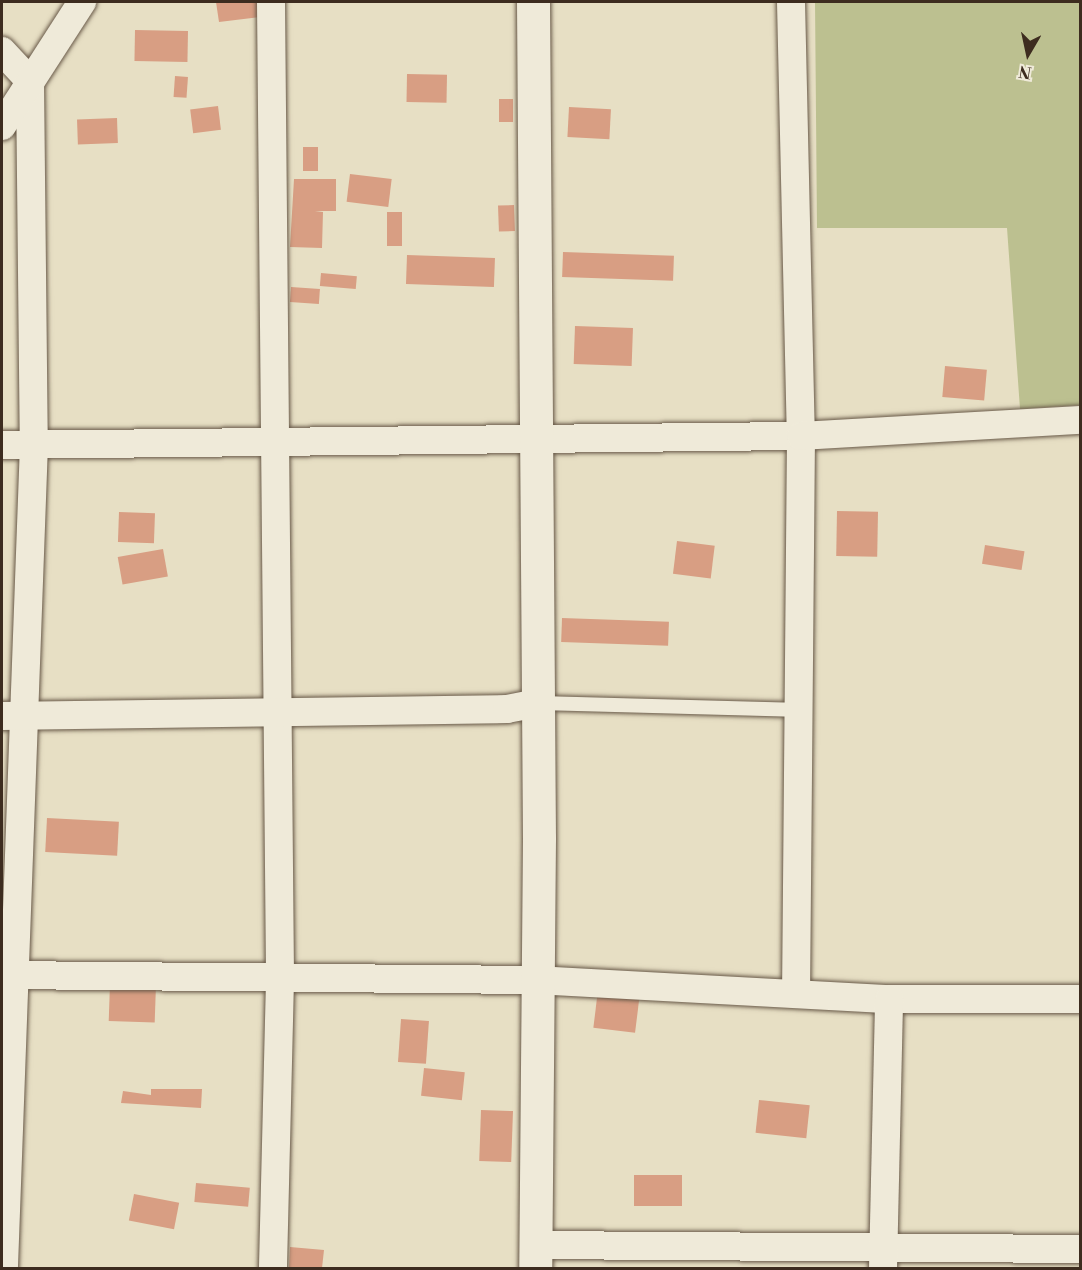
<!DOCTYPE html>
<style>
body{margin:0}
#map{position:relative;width:1082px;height:1270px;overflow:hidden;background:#e7dfc4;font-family:"Libre Bodoni",serif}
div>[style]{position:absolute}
.green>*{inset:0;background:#bcc090}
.building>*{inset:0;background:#d89e83;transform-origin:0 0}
.roads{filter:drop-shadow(0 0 2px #685948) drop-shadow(0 0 2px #685948)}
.lane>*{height:14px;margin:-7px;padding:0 7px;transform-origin:7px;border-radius:7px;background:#efead9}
.street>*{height:28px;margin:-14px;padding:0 14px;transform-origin:14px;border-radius:14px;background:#efead9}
.secondary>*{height:33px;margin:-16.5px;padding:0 16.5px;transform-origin:16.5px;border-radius:16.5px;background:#efead9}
span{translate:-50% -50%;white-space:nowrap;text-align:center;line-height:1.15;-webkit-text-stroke:4.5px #efead9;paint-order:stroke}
.frame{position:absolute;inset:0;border:3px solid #3d2c1f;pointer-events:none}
.north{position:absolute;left:998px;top:24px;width:60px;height:60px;-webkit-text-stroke:4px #efead9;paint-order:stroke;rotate:189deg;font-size:16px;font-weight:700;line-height:24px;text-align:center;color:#3d2c1f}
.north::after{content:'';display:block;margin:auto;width:21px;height:27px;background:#3d2c1f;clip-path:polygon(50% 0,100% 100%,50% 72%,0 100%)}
</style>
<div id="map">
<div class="green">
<i style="clip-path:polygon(815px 2px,1080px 2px,1080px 405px,1020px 409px,1007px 228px,817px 228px)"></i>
</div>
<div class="building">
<i style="clip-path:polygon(216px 2px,258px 2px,260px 17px,219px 22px)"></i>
<i style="left:135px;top:30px;width:53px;height:31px;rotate:1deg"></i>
<i style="left:407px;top:74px;width:40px;height:28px;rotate:1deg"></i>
<i style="left:175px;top:76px;width:13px;height:21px;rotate:4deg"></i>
<i style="left:499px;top:99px;width:14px;height:23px"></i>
<i style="left:218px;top:106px;width:24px;height:28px;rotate:83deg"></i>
<i style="left:569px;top:107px;width:42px;height:30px;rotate:3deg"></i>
<i style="left:117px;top:118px;width:25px;height:40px;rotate:88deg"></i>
<i style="left:303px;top:147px;width:15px;height:24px"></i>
<i style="left:350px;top:174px;width:42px;height:28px;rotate:7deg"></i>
<i style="clip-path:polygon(294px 179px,336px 179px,336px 211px,315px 211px,323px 212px,322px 248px,290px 247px)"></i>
<i style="left:514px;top:205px;width:26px;height:16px;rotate:88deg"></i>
<i style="left:387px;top:212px;width:15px;height:34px"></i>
<i style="left:563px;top:252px;width:111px;height:25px;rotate:2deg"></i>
<i style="left:407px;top:255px;width:88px;height:29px;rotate:2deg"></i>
<i style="left:321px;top:273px;width:36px;height:13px;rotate:5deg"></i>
<i style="left:291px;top:287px;width:29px;height:15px;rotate:4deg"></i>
<i style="left:575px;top:326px;width:58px;height:38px;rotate:2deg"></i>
<i style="left:945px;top:366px;width:42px;height:31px;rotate:5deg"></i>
<i style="left:837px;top:511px;width:41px;height:45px;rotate:1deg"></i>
<i style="left:119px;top:512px;width:36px;height:30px;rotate:2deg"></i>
<i style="left:677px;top:541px;width:38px;height:33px;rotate:7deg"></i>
<i style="left:985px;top:545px;width:40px;height:19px;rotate:9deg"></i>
<i style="left:163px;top:549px;width:28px;height:46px;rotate:80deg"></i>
<i style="left:562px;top:618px;width:107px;height:24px;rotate:2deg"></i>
<i style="left:47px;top:818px;width:72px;height:34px;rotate:3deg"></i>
<i style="left:110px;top:984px;width:46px;height:37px;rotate:2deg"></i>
<i style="left:598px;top:990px;width:42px;height:38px;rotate:7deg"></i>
<i style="left:401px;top:1019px;width:28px;height:43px;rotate:4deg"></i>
<i style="left:424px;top:1068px;width:41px;height:28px;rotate:6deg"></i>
<i style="clip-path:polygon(151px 1089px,202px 1089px,201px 1108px,121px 1103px,123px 1091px,151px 1095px)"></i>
<i style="left:759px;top:1100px;width:51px;height:33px;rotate:6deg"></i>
<i style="left:481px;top:1110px;width:32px;height:51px;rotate:2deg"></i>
<i style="left:634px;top:1175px;width:48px;height:31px"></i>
<i style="left:196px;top:1183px;width:54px;height:19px;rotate:5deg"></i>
<i style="left:134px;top:1194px;width:46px;height:27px;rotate:11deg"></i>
<i style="clip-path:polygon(290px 1247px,324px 1250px,322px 1268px,289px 1268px)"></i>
</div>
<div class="roads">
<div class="lane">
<i style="left:537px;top:703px;width:259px;rotate:1.5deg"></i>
</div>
<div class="street">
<i style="left:271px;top:2px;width:978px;rotate:89.47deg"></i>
<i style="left:280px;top:980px;width:288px;rotate:91.4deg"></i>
<i style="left:791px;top:2px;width:434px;rotate:88.7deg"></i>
<i style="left:801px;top:436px;width:558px;rotate:90.51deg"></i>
<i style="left:2px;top:51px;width:41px;rotate:47deg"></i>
<i style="left:30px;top:81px;width:363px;rotate:89.4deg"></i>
<i style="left:34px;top:444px;width:825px;rotate:92.09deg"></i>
<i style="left:2px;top:126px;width:148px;rotate:-57.2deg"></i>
<i style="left:2px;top:445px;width:799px;rotate:-0.65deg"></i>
<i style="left:801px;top:436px;width:279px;rotate:-3.3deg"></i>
<i style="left:2px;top:716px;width:505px;rotate:-0.79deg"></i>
<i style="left:507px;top:709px;width:31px;rotate:-11deg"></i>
<i style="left:2px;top:975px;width:533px;rotate:0.54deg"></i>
<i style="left:535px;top:980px;width:355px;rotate:3.1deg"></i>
<i style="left:889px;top:999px;width:191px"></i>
<i style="left:535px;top:1245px;width:545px;rotate:0.42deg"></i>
<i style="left:883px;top:1268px;width:269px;rotate:-88.7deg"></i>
</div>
<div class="secondary">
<i style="left:533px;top:2px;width:836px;rotate:89.59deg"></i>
<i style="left:539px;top:838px;width:430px;rotate:90.5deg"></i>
</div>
</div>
<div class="frame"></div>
<div class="north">N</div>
</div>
